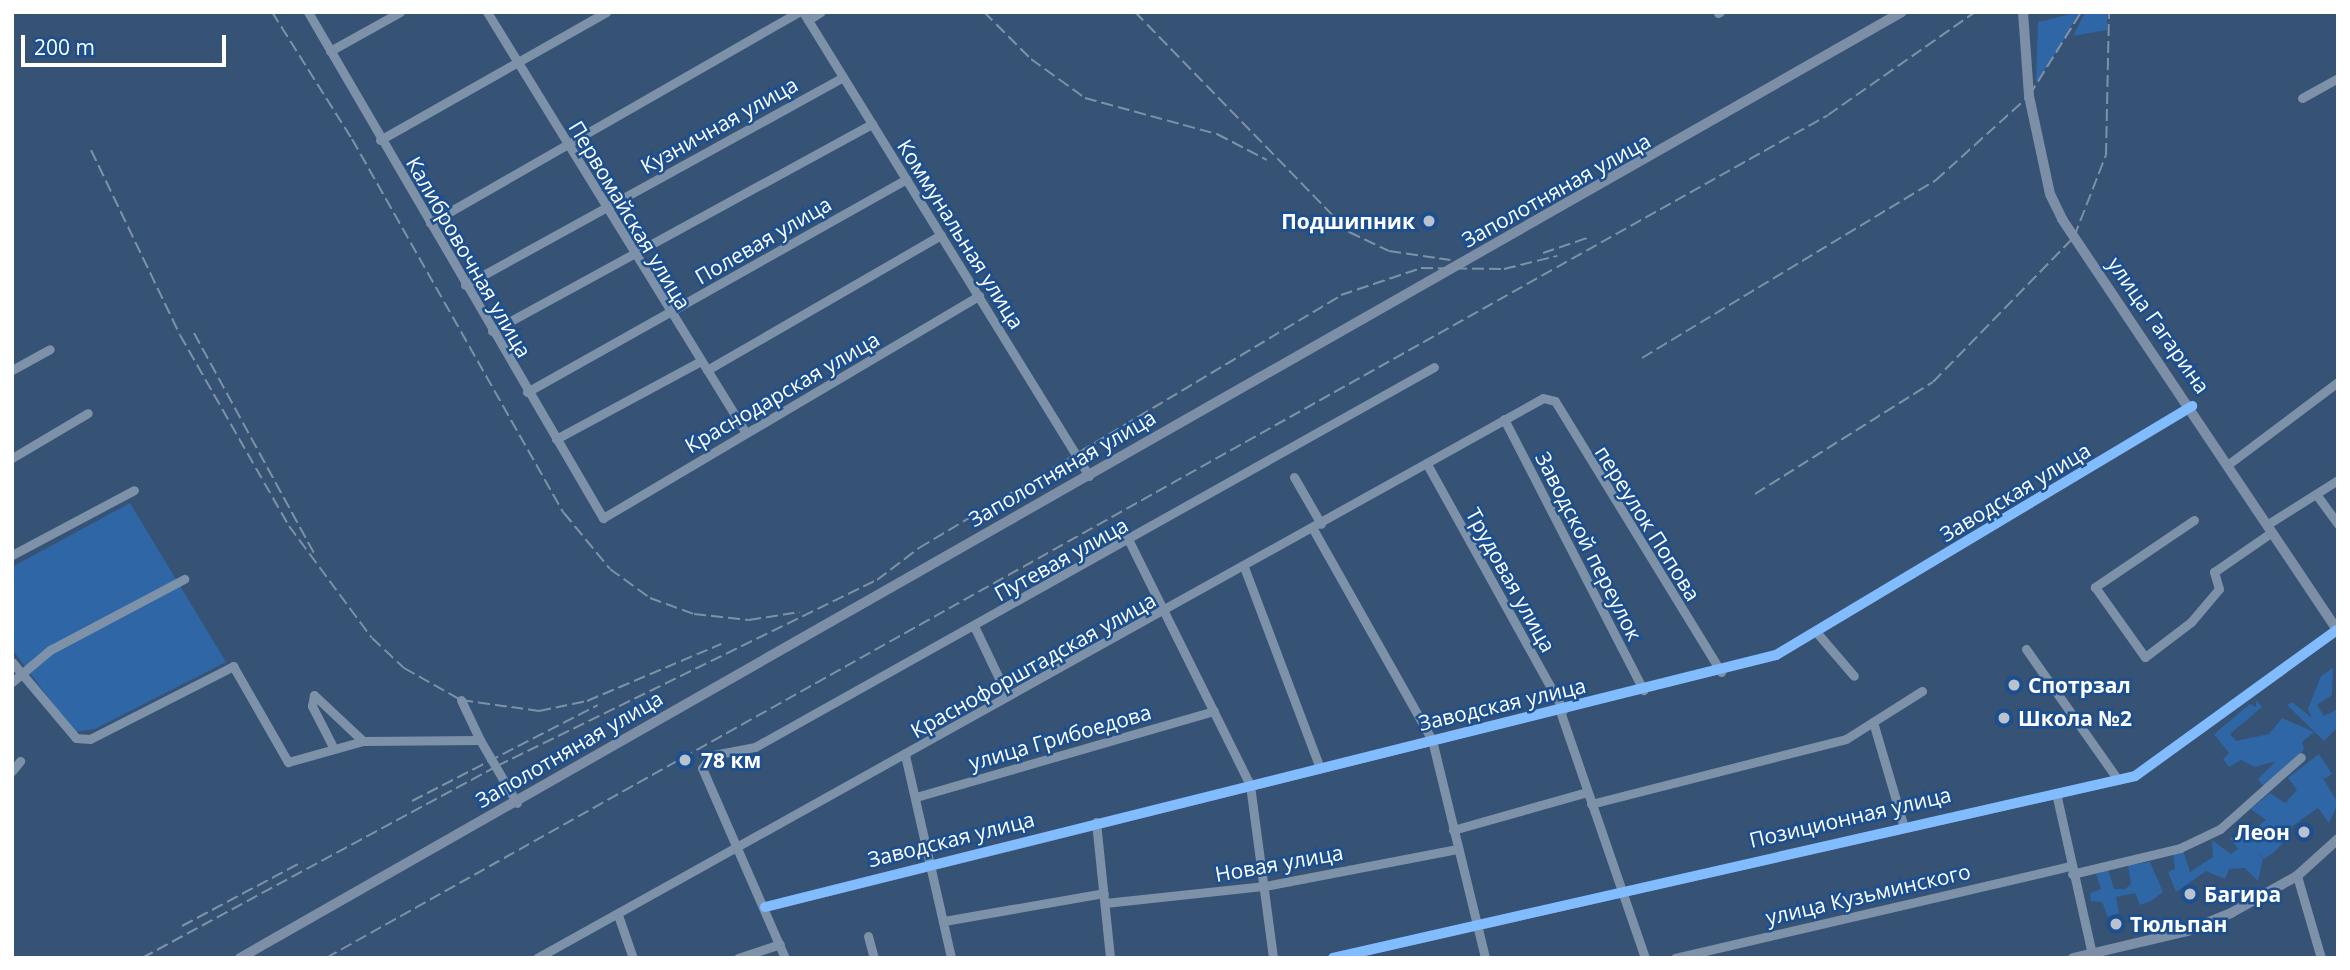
<!DOCTYPE html>
<meta charset="utf-8">
<style>
body{margin:0}
#map{position:relative;width:2350px;height:970px;overflow:hidden;background:#365274;font-family:"Open Sans",sans-serif}
div>[style]{position:absolute}
.green>*{inset:0;background:#2f66a5}
.minor>*{height:9px;margin:-4.5px;padding:0 4.5px;transform-origin:4.5px;border-radius:4.5px;background:#7d92a8}
.major>*{height:10px;margin:-5px;padding:0 5px;transform-origin:5px;border-radius:5px;background:#7d8ea7}
.rail>*{height:2px;margin-top:-1px;transform-origin:0;background:repeating-linear-gradient(90deg,#7e92a7 0 12px,transparent 0 17px)}
.cycleway>*{height:10px;margin:-5px;padding:0 5px;transform-origin:5px;border-radius:5px;background:#80bcff}
.dots>*{width:19px;height:19px;translate:-50% -50%;box-sizing:border-box;border:4px solid #1b4f8f;border-radius:50%}
span{translate:-50% -50%;white-space:nowrap;text-align:center;line-height:1.15;-webkit-text-stroke:5px #1b4f8f;paint-order:stroke}
.street-label{font-size:21px;color:#fff}
.poi-label{font-size:21px;color:#fff;font-weight:700}
.right{translate:-100% -50%;text-align:right}
.left{translate:0 -50%;text-align:left}
.frame{position:absolute;inset:0;border:14px solid #fff;pointer-events:none}
.scale{position:absolute;left:21px;top:35px;width:205px;height:32px;box-sizing:border-box;border:4px solid #fff;border-top:0;padding-left:9px;font-size:21px;line-height:24px;white-space:nowrap;color:#fff;-webkit-text-stroke:5px #1b4f8f;paint-order:stroke}
</style>
<div id="map">
<div class="green">
<i style="clip-path:polygon(2079px 12px,2062px 43px,2036px 83px,2038px 22px)"></i>
<i style="clip-path:polygon(2085px 12px,2107px 12px,2107px 30px,2073px 36px)"></i>
<i style="clip-path:polygon(130px 503px,226px 662px,95px 729px,74px 732px,12px 649px,12px 567px)"></i>
<i style="clip-path:polygon(2333px 668px,2332px 695px,2317px 705px,2324px 716px,2338px 709px,2338px 727px,2324px 741px,2287px 705px,2292px 702px,2312px 718px,2308px 709px,2321px 676px)"></i>
<i style="clip-path:polygon(2256px 700px,2262px 707px,2230px 734px,2236px 741px,2269px 734px,2282px 718px,2314px 732px,2302px 742px,2304px 750px,2264px 787px,2258px 779px,2276px 761px,2255px 767px,2241px 760px,2229px 767px,2223px 759px,2229px 753px,2214px 734px,2250px 704px,2256px 707px)"></i>
<i style="clip-path:polygon(2319px 754px,2332px 774px,2324px 779px,2318px 770px,2338px 803px,2329px 823px,2318px 808px,2280px 835px,2283px 843px,2273px 853px,2264px 859px,2256px 850px,2263px 859px,2258px 881px,2245px 868px,2229px 869px,2225px 879px,2206px 871px,2176px 892px,2168px 872px,2175px 869px,2173px 852px,2183px 850px,2190px 872px,2213px 857px,2212px 840px,2231px 854px,2238px 849px,2230px 838px,2246px 836px,2266px 820px,2251px 809px,2270px 793px,2285px 803px,2297px 790px,2288px 778px)"></i>
<i style="clip-path:polygon(2150px 862px,2163px 892px,2151px 901px,2140px 905px,2135px 893px,2116px 897px,2119px 913px,2108px 917px,2102px 902px,2091px 901px,2090px 893px,2101px 889px,2096px 874px,2108px 869px,2114px 889px,2125px 889px,2131px 884px,2128px 865px)"></i>
</div>
<div class="minor">
<i style="left:308px;top:12px;width:586px;rotate:59.76deg"></i>
<i style="left:603px;top:518px;width:437px;rotate:-30.6deg"></i>
<i style="left:487px;top:12px;width:494px;rotate:58.4deg"></i>
<i style="left:803px;top:12px;width:545px;rotate:58.35deg"></i>
<i style="left:1718px;top:13px;width:2px;rotate:-27deg"></i>
<i style="left:808px;top:20px;width:15px;rotate:-32deg"></i>
<i style="left:330px;top:51px;width:80px;rotate:-29.1deg"></i>
<i style="left:2302px;top:98px;width:41px;rotate:-29.1deg"></i>
<i style="left:380px;top:140px;width:260px;rotate:-29.5deg"></i>
<i style="left:430px;top:223px;width:425px;rotate:-29.8deg"></i>
<i style="left:465px;top:285px;width:431px;rotate:-28.8deg"></i>
<i style="left:492px;top:331px;width:433px;rotate:-28.6deg"></i>
<i style="left:12px;top:370px;width:43px;rotate:-28.9deg"></i>
<i style="left:707px;top:370px;width:270px;rotate:-30deg"></i>
<i style="left:527px;top:392px;width:435px;rotate:-29.3deg"></i>
<i style="left:1504px;top:419px;width:305px;rotate:62.8deg"></i>
<i style="left:556px;top:439px;width:165px;rotate:-28.3deg"></i>
<i style="left:12px;top:458px;width:88px;rotate:-30.6deg"></i>
<i style="left:2230px;top:463px;width:135px;rotate:-36.9deg"></i>
<i style="left:1428px;top:466px;width:279px;rotate:61deg"></i>
<i style="left:1294px;top:477px;width:54px;rotate:60.1deg"></i>
<i style="left:2316px;top:494px;width:37px;rotate:54deg"></i>
<i style="left:2194px;top:520px;width:120px;rotate:145.9deg"></i>
<i style="left:2095px;top:587px;width:86px;rotate:54.5deg"></i>
<i style="left:2145px;top:657px;width:58px;rotate:-37.3deg"></i>
<i style="left:2191px;top:622px;width:43px;rotate:-49.7deg"></i>
<i style="left:2219px;top:589px;width:18px;rotate:-106deg"></i>
<i style="left:2214px;top:572px;width:70px;rotate:-34.6deg"></i>
<i style="left:2268px;top:524px;width:83px;rotate:-32.2deg"></i>
<i style="left:1313px;top:529px;width:242px;rotate:60.6deg"></i>
<i style="left:1432px;top:740px;width:224px;rotate:76.3deg"></i>
<i style="left:1129px;top:541px;width:272px;rotate:63.6deg"></i>
<i style="left:1250px;top:785px;width:175px;rotate:82.4deg"></i>
<i style="left:12px;top:555px;width:138px;rotate:-28deg"></i>
<i style="left:1244px;top:567px;width:213px;rotate:69.3deg"></i>
<i style="left:975px;top:628px;width:74px;rotate:64.5deg"></i>
<i style="left:1818px;top:634px;width:55px;rotate:49.4deg"></i>
<i style="left:2026px;top:649px;width:160px;rotate:54.9deg"></i>
<i style="left:12px;top:662px;width:99px;rotate:49.9deg"></i>
<i style="left:76px;top:738px;width:14px;rotate:4deg"></i>
<i style="left:90px;top:739px;width:161px;rotate:-27deg"></i>
<i style="left:233px;top:666px;width:111px;rotate:60.2deg"></i>
<i style="left:288px;top:762px;width:78px;rotate:-15.6deg"></i>
<i style="left:363px;top:741px;width:117px;rotate:-0.5deg"></i>
<i style="left:480px;top:740px;width:73px;rotate:59.6deg"></i>
<i style="left:12px;top:682px;width:50px;rotate:-40.1deg"></i>
<i style="left:50px;top:650px;width:152px;rotate:-27.9deg"></i>
<i style="left:461px;top:700px;width:44px;rotate:64.6deg"></i>
<i style="left:1560px;top:711px;width:261px;rotate:71deg"></i>
<i style="left:1873px;top:722px;width:106px;rotate:73.6deg"></i>
<i style="left:332px;top:745px;width:44px;rotate:-117.1deg"></i>
<i style="left:312px;top:706px;width:11px;rotate:-80deg"></i>
<i style="left:314px;top:695px;width:67px;rotate:43.2deg"></i>
<i style="left:905px;top:755px;width:208px;rotate:77.2deg"></i>
<i style="left:12px;top:771px;width:13px;rotate:-51deg"></i>
<i style="left:2056px;top:793px;width:169px;rotate:77.4deg"></i>
<i style="left:916px;top:797px;width:310px;rotate:-16.1deg"></i>
<i style="left:1591px;top:804px;width:263px;rotate:-14.3deg"></i>
<i style="left:1846px;top:739px;width:90px;rotate:-32.3deg"></i>
<i style="left:1096px;top:822px;width:137px;rotate:84.1deg"></i>
<i style="left:1453px;top:830px;width:139px;rotate:-15.8deg"></i>
<i style="left:2072px;top:874px;width:111px;rotate:-13.5deg"></i>
<i style="left:2180px;top:848px;width:44px;rotate:-25.4deg"></i>
<i style="left:2220px;top:829px;width:108px;rotate:-41.6deg"></i>
<i style="left:2297px;top:876px;width:85px;rotate:73.7deg"></i>
<i style="left:1105px;top:903px;width:161px;rotate:-6.1deg"></i>
<i style="left:1265px;top:886px;width:197px;rotate:-10.9deg"></i>
<i style="left:765px;top:907px;width:1042px;rotate:-14deg"></i>
<i style="left:1776px;top:655px;width:485px;rotate:-30.9deg"></i>
<i style="left:618px;top:915px;width:46px;rotate:70.8deg"></i>
<i style="left:944px;top:921px;width:162px;rotate:-9.9deg"></i>
<i style="left:868px;top:936px;width:23px;rotate:75deg"></i>
<i style="left:537px;top:958px;width:1151px;rotate:-29.1deg"></i>
<i style="left:1543px;top:398px;width:12px;rotate:14deg"></i>
<i style="left:1555px;top:401px;width:318px;rotate:58.5deg"></i>
<i style="left:738px;top:958px;width:44px;rotate:-18.4deg"></i>
<i style="left:785px;top:958px;width:207px;rotate:-113.6deg"></i>
<i style="left:702px;top:768px;width:17px;rotate:-50deg"></i>
<i style="left:713px;top:755px;width:43px;rotate:-10.8deg"></i>
<i style="left:755px;top:747px;width:778px;rotate:-29.23deg"></i>
<i style="left:1333px;top:958px;width:822px;rotate:-12.79deg"></i>
<i style="left:2135px;top:776px;width:249px;rotate:-35.9deg"></i>
<i style="left:1675px;top:958px;width:406px;rotate:-13.1deg"></i>
</div>
<div class="major">
<i style="left:2023px;top:12px;width:84px;rotate:85.9deg"></i>
<i style="left:2029px;top:96px;width:100px;rotate:77.9deg"></i>
<i style="left:2050px;top:194px;width:28px;rotate:64deg"></i>
<i style="left:2062px;top:219px;width:497px;rotate:56.2deg"></i>
<i style="left:240px;top:958px;width:1912px;rotate:-29.65deg"></i>
<i style="left:2073px;top:958px;width:117px;rotate:-13.3deg"></i>
<i style="left:2187px;top:931px;width:48px;rotate:-22.2deg"></i>
<i style="left:2231px;top:913px;width:76px;rotate:-29.3deg"></i>
<i style="left:2297px;top:876px;width:55px;rotate:-42.1deg"></i>
</div>
<div class="rail">
<i style="left:272px;top:12px;width:150px;rotate:57.8deg"></i>
<i style="left:352px;top:139px;width:430px;rotate:60.5deg"></i>
<i style="left:564px;top:513px;width:72px;rotate:50.6deg"></i>
<i style="left:610px;top:569px;width:49px;rotate:35.9deg"></i>
<i style="left:650px;top:598px;width:47px;rotate:20deg"></i>
<i style="left:694px;top:614px;width:55px;rotate:6.2deg"></i>
<i style="left:749px;top:620px;width:51px;rotate:-9.1deg"></i>
<i style="left:984px;top:12px;width:66px;rotate:45deg"></i>
<i style="left:1031px;top:59px;width:67px;rotate:35.8deg"></i>
<i style="left:1085px;top:98px;width:137px;rotate:15.3deg"></i>
<i style="left:1217px;top:134px;width:56px;rotate:27.5deg"></i>
<i style="left:1135px;top:12px;width:307px;rotate:45.8deg"></i>
<i style="left:1349px;top:232px;width:44px;rotate:25.4deg"></i>
<i style="left:1389px;top:251px;width:62px;rotate:8.4deg"></i>
<i style="left:91px;top:150px;width:205px;rotate:64.3deg"></i>
<i style="left:180px;top:335px;width:220px;rotate:60.3deg"></i>
<i style="left:289px;top:526px;width:139px;rotate:53.5deg"></i>
<i style="left:372px;top:638px;width:44px;rotate:43.2deg"></i>
<i style="left:404px;top:668px;width:65px;rotate:29.3deg"></i>
<i style="left:461px;top:700px;width:79px;rotate:8deg"></i>
<i style="left:539px;top:711px;width:49px;rotate:-11.8deg"></i>
<i style="left:587px;top:701px;width:146px;rotate:-23deg"></i>
<i style="left:1543px;top:253px;width:50px;rotate:-18.8deg"></i>
<i style="left:194px;top:333px;width:253px;rotate:61.4deg"></i>
<i style="left:1642px;top:358px;width:344px;rotate:-31.2deg"></i>
<i style="left:1936px;top:180px;width:125px;rotate:-42.1deg"></i>
<i style="left:2029px;top:96px;width:99px;rotate:-58.2deg"></i>
<i style="left:1755px;top:494px;width:210px;rotate:-32.2deg"></i>
<i style="left:1933px;top:382px;width:202px;rotate:-45.8deg"></i>
<i style="left:2074px;top:237px;width:88px;rotate:-68.7deg"></i>
<i style="left:2106px;top:155px;width:143px;rotate:-88.8deg"></i>
<i style="left:412px;top:801px;width:209px;rotate:-27.3deg"></i>
<i style="left:182px;top:926px;width:136px;rotate:-28.1deg"></i>
<i style="left:142px;top:958px;width:404px;rotate:-28.4deg"></i>
<i style="left:497px;top:766px;width:423px;rotate:-26.1deg"></i>
<i style="left:877px;top:580px;width:53px;rotate:-37.3deg"></i>
<i style="left:919px;top:548px;width:492px;rotate:-30.9deg"></i>
<i style="left:1341px;top:295px;width:84px;rotate:-18.6deg"></i>
<i style="left:1421px;top:268px;width:83px;rotate:0.7deg"></i>
<i style="left:1504px;top:269px;width:55px;rotate:-13.8deg"></i>
<i style="left:326px;top:958px;width:1722px;rotate:-29.3deg"></i>
<i style="left:1828px;top:115px;width:179px;rotate:-35deg"></i>
</div>
<div class="cycleway">
<i style="left:765px;top:907px;width:1042px;rotate:-14deg"></i>
<i style="left:1776px;top:655px;width:485px;rotate:-30.9deg"></i>
<i style="left:1333px;top:958px;width:822px;rotate:-12.79deg"></i>
<i style="left:2135px;top:776px;width:249px;rotate:-35.9deg"></i>
</div>
<div class="dots">
<i style="left:1429px;top:221px;background:#b9c2ce"></i>
<i style="left:2014px;top:685px;background:#b9c2ce"></i>
<i style="left:2004px;top:718px;background:#b9c2ce"></i>
<i style="left:685px;top:760px;background:#b9c2ce"></i>
<i style="left:2304px;top:832px;background:#b9c2ce"></i>
<i style="left:2190px;top:894px;background:#b9c2ce"></i>
<i style="left:2116px;top:924px;background:#b9c2ce"></i>
</div>
<div class="street-label">
<span style="left:719px;top:125px;rotate:-29deg">Кузничная улица</span>
<span style="left:1556px;top:190px;rotate:-29deg">Заполотняная улица</span>
<span style="left:630px;top:215px;rotate:59deg">Первомайская улица</span>
<span style="left:961px;top:234px;rotate:58deg">Коммунальная улица</span>
<span style="left:763px;top:240px;rotate:-30deg">Полевая улица</span>
<span style="left:469px;top:257px;rotate:60deg">Калибровочная улица</span>
<span style="left:2159px;top:325px;rotate:55deg">улица Гагарина</span>
<span style="left:782px;top:392px;rotate:-30deg">Краснодарская улица</span>
<span style="left:1062px;top:468px;rotate:-30deg">Заполотняная улица</span>
<span style="left:2015px;top:492px;rotate:-31deg">Заводская улица</span>
<span style="left:1648px;top:523px;rotate:58deg">переулок Попова</span>
<span style="left:1589px;top:546px;rotate:63deg">Заводской переулок</span>
<span style="left:1061px;top:559px;rotate:-29deg">Путевая улица</span>
<span style="left:1511px;top:580px;rotate:61deg">Трудовая улица</span>
<span style="left:1033px;top:665px;rotate:-29deg">Краснофорштадская улица</span>
<span style="left:1502px;top:704px;rotate:-13deg">Заводская улица</span>
<span style="left:1060px;top:737px;rotate:-16deg">улица Грибоедова</span>
<span style="left:569px;top:749px;rotate:-30deg">Заполотняная улица</span>
<span style="left:1850px;top:817px;rotate:-13deg">Позиционная улица</span>
<span style="left:951px;top:839px;rotate:-14deg">Заводская улица</span>
<span style="left:1279px;top:863px;rotate:-10deg">Новая улица</span>
<span style="left:1868px;top:894px;rotate:-13deg">улица Кузьминского</span>
</div>
<div class="poi-label">
<span class="right" style="left:1415px;top:221px">Подшипник</span>
<span class="left" style="left:2028px;top:685px">Спотрзал</span>
<span class="left" style="left:2018px;top:718px">Школа №2</span>
<span class="left" style="left:701px;top:760px">78 км</span>
<span class="right" style="left:2290px;top:832px">Леон</span>
<span class="left" style="left:2204px;top:894px">Багира</span>
<span class="left" style="left:2130px;top:924px">Тюльпан</span>
</div>
<div class="frame"></div>
<div class="scale">200 m</div>
</div>
